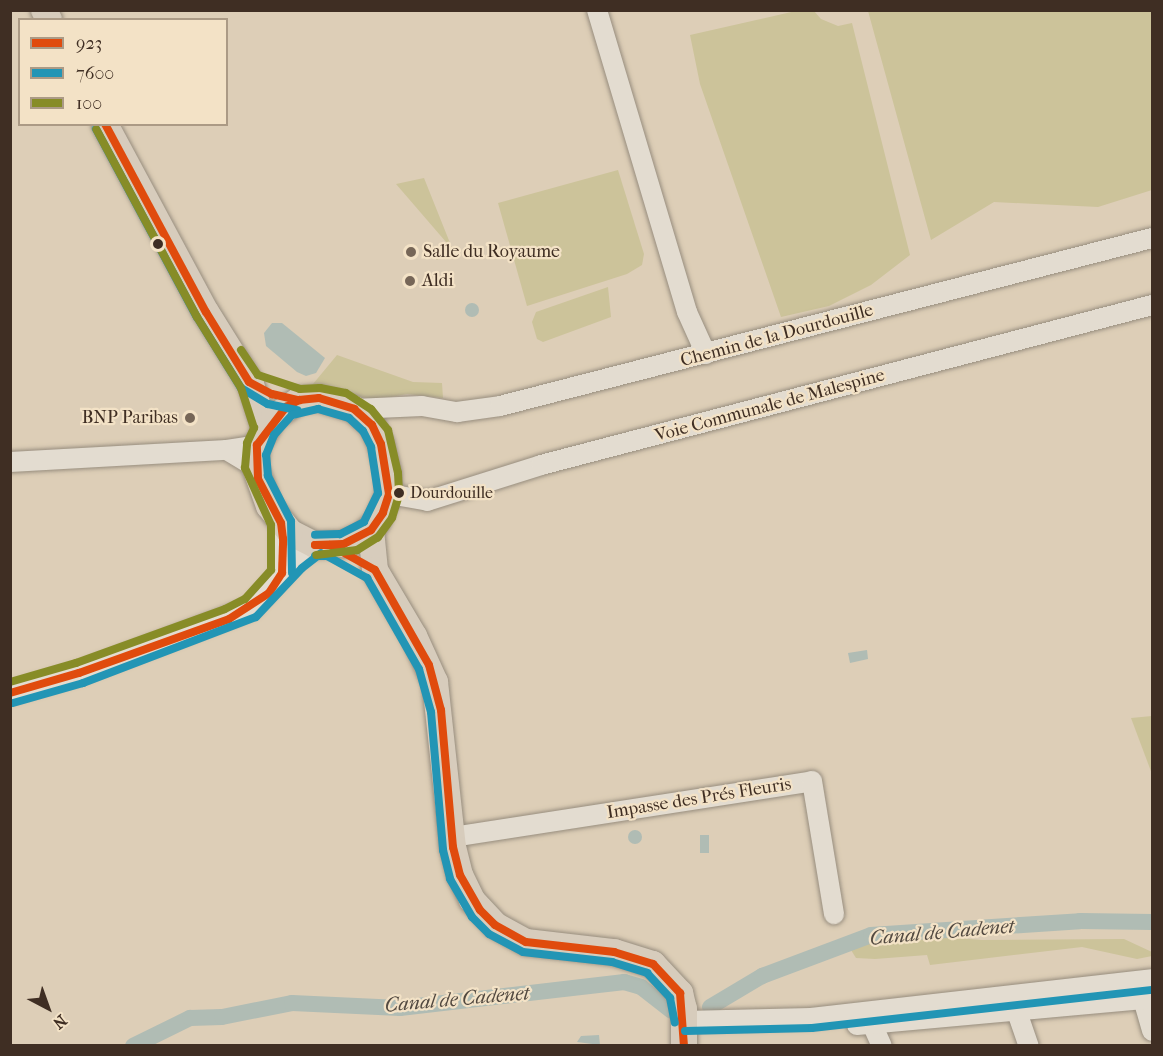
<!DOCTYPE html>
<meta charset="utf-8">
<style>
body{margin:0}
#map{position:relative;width:1163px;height:1056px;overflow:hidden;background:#ddceb7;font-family:"IM FELL French Canon",serif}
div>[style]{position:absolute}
.green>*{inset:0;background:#ccc39a}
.water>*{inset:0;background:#b0bcb4;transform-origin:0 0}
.round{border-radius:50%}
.canal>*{height:16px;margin:-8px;padding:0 8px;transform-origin:8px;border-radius:8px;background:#b0bcb4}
.roads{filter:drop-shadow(0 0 2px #978d7e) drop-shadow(0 0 2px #978d7e)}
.minor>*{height:20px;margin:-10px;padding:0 10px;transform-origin:10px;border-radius:10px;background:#e3dcd0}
.major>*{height:26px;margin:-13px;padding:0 13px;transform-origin:13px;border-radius:13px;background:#d7ccbc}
.bus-1>*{height:8px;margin:-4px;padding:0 4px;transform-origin:4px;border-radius:4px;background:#e04b0d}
.bus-2>*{height:8px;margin:-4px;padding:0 4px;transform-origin:4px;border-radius:4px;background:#2295b5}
.bus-3>*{height:8px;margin:-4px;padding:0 4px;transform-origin:4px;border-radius:4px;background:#878c27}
.dots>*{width:16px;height:16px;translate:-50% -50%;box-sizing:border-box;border:3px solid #f3e2c6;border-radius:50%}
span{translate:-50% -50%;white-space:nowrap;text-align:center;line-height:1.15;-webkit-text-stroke:4.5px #f3e2c6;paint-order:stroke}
.bus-label{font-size:16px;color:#3f2e23}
.left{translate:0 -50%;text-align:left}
.poi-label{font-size:18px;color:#3f2e23}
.right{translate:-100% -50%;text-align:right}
.street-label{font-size:18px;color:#3f2e23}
.water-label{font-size:20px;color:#524940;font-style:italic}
.frame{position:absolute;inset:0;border:12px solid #3f2e23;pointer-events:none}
.legend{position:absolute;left:18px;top:18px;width:210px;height:108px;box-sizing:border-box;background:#f3e2c6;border:2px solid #ab9a85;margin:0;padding:8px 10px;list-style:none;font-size:18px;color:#3f2e23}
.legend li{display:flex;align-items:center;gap:12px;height:30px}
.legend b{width:30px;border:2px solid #ab9a85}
.north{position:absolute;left:18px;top:978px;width:60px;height:60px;-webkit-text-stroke:4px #f3e2c6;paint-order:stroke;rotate:139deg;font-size:16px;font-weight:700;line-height:24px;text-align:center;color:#3f2e23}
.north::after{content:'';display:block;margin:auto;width:21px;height:27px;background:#3f2e23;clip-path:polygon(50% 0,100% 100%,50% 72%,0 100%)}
</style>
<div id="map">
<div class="green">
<i style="clip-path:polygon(800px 10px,814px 11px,821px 19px,838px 26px,852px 23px,910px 255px,871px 285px,829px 306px,781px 317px,700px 84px,690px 35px)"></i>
<i style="clip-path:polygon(868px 11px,1152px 11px,1152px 190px,1098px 207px,994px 202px,931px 240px)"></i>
<i style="clip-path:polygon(618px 170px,644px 254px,642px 265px,627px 274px,527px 306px,498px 203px)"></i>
<i style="clip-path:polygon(424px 178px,454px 253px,437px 260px,433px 255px,446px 242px,396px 184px)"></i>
<i style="clip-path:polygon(608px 287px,611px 317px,543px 342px,537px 339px,532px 322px,536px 312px)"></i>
<i style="clip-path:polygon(337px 355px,413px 382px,442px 383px,443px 398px,407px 394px,375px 400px,313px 384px)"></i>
<i style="clip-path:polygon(1152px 716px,1152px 774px,1131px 718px)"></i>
<i style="clip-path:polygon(932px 936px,982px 940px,1124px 939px,1152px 952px,1152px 956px,1137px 959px,1082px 947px,930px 965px,927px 955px,875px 959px,856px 958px,851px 950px,868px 944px)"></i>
</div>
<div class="water">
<i class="round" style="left:465px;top:303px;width:14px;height:14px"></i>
<i style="clip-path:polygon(272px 323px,282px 323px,325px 358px,316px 373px,306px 376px,297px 372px,266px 346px,264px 333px)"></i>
<i style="clip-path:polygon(867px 650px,868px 659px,850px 663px,848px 653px)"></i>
<i class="round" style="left:628px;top:830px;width:14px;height:14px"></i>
<i style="left:700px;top:835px;width:9px;height:18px"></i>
<i style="clip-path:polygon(599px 1035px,600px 1045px,577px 1042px,581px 1036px)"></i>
</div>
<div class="canal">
<i style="left:710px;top:1007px;width:61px;rotate:-30.8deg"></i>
<i style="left:762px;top:976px;width:116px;rotate:-20.6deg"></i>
<i style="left:871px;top:935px;width:209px;rotate:-3.8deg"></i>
<i style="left:1080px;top:921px;width:72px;rotate:0.8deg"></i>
<i style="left:133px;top:1046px;width:64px;rotate:-26.2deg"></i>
<i style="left:190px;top:1018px;width:32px;rotate:-2deg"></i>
<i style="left:222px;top:1017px;width:71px;rotate:-11.3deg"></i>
<i style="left:292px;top:1003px;width:108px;rotate:2.7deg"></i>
<i style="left:400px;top:1008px;width:226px;rotate:-6.6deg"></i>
<i style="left:624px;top:982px;width:18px;rotate:16deg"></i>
<i style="left:641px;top:987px;width:39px;rotate:38deg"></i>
</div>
<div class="roads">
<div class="minor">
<i style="left:597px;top:10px;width:315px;rotate:73.4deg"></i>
<i style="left:687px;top:312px;width:46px;rotate:65.7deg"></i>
<i style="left:354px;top:409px;width:68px;rotate:-2.5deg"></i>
<i style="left:422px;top:406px;width:36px;rotate:10deg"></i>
<i style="left:457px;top:412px;width:43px;rotate:-7.9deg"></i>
<i style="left:500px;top:406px;width:673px;rotate:-14.45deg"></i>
<i style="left:10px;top:462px;width:217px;rotate:-3.2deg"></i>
<i style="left:255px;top:467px;width:33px;rotate:-149deg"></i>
<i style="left:227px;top:450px;width:30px;rotate:-9deg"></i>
<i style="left:389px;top:494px;width:39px;rotate:10deg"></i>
<i style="left:427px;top:501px;width:120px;rotate:-17.5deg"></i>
<i style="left:541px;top:465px;width:632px;rotate:-14.67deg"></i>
<i style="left:281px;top:523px;width:50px;rotate:88.9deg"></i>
<i style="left:10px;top:693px;width:72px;rotate:-16.2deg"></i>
<i style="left:79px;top:673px;width:184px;rotate:-20.7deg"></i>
<i style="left:251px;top:608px;width:65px;rotate:-47.5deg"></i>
<i style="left:295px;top:560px;width:25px;rotate:-37deg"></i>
<i style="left:452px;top:837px;width:364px;rotate:-8.8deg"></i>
<i style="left:812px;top:781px;width:135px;rotate:80.6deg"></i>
<i style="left:1143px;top:999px;width:33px;rotate:74deg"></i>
<i style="left:1017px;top:1012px;width:36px;rotate:71deg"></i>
<i style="left:685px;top:1021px;width:126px;rotate:-1.4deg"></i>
<i style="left:811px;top:1018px;width:343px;rotate:-6.5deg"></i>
<i style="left:872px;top:1024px;width:24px;rotate:66deg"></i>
<i style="left:857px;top:1025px;width:296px;rotate:-5.2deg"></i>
</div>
<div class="major">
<i style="left:44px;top:10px;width:11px;rotate:63deg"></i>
<i style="left:105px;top:124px;width:213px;rotate:61.8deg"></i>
<i style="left:206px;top:312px;width:85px;rotate:58deg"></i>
<i style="left:251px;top:384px;width:47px;rotate:72.7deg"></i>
<i style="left:319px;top:398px;width:37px;rotate:17deg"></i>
<i style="left:354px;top:409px;width:24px;rotate:42deg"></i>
<i style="left:372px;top:425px;width:21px;rotate:65deg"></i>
<i style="left:381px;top:444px;width:30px;rotate:76deg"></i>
<i style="left:388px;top:473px;width:21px;rotate:87deg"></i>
<i style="left:389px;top:494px;width:30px;rotate:113deg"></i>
<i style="left:377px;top:522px;width:21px;rotate:137deg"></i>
<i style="left:362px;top:536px;width:21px;rotate:157deg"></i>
<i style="left:343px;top:544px;width:28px;rotate:178deg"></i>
<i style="left:315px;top:545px;width:28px;rotate:-153deg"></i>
<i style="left:290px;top:532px;width:33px;rotate:-129deg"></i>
<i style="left:269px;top:506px;width:41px;rotate:-109.7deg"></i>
<i style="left:255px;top:467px;width:22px;rotate:-85deg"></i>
<i style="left:257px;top:445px;width:33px;rotate:-59deg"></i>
<i style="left:274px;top:417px;width:30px;rotate:-34deg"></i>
<i style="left:299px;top:400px;width:20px;rotate:-6deg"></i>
<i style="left:371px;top:530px;width:40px;rotate:84.3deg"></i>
<i style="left:375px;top:570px;width:77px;rotate:59.4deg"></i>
<i style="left:414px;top:636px;width:51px;rotate:65.5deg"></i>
<i style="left:435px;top:682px;width:166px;rotate:83.8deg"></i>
<i style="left:453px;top:847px;width:29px;rotate:76deg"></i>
<i style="left:460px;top:875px;width:28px;rotate:64deg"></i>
<i style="left:472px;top:900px;width:34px;rotate:47deg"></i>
<i style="left:495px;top:925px;width:35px;rotate:29deg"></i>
<i style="left:526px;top:942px;width:89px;rotate:6.5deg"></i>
<i style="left:614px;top:952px;width:41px;rotate:17.1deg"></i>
<i style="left:653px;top:964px;width:40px;rotate:47deg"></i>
<i style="left:680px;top:993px;width:16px;rotate:76deg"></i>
<i style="left:684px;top:1009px;width:37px;rotate:90deg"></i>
</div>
</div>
<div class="bus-1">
<i style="left:105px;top:124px;width:213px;rotate:61.8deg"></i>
<i style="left:206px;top:312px;width:82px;rotate:58.4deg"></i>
<i style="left:249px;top:382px;width:26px;rotate:28deg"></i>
<i style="left:272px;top:394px;width:28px;rotate:13deg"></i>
<i style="left:315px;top:545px;width:15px"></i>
<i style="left:330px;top:545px;width:51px;rotate:29.1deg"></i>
<i style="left:375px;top:570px;width:109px;rotate:60.4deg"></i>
<i style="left:429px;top:665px;width:47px;rotate:75.1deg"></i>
<i style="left:441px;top:710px;width:138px;rotate:85deg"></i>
<i style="left:453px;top:847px;width:29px;rotate:76deg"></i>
<i style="left:460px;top:875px;width:40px;rotate:60.3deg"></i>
<i style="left:480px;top:910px;width:21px;rotate:45deg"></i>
<i style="left:495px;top:925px;width:35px;rotate:29deg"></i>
<i style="left:526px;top:942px;width:89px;rotate:6.5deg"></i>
<i style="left:614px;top:952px;width:41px;rotate:17.1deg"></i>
<i style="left:653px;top:964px;width:40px;rotate:47deg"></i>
<i style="left:680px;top:993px;width:53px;rotate:85.7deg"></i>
<i style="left:10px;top:693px;width:72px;rotate:-16.2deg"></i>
<i style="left:79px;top:673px;width:159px;rotate:-19.8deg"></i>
<i style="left:229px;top:619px;width:48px;rotate:-33deg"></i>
<i style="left:269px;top:593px;width:24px;rotate:-57deg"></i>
<i style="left:282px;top:573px;width:34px;rotate:-88deg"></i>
<i style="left:283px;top:539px;width:16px;rotate:-97deg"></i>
<i style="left:281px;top:523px;width:50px;rotate:-117.6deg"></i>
<i style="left:258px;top:479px;width:34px;rotate:-92deg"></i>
<i style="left:257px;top:445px;width:48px;rotate:-52.7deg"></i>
<i style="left:286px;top:407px;width:15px;rotate:-28deg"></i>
<i style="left:299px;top:400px;width:20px;rotate:-6deg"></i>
<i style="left:319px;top:398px;width:37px;rotate:17deg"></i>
<i style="left:354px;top:409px;width:24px;rotate:42deg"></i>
<i style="left:372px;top:425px;width:21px;rotate:65deg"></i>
<i style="left:381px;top:444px;width:51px;rotate:80.9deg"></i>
<i style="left:389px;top:494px;width:20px;rotate:108deg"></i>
<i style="left:383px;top:513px;width:21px;rotate:125deg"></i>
<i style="left:371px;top:530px;width:31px;rotate:153deg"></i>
<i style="left:343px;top:544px;width:28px;rotate:178deg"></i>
</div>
<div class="bus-2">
<i style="left:96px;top:129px;width:213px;rotate:61.8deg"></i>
<i style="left:197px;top:317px;width:84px;rotate:58.2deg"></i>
<i style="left:241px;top:388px;width:31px;rotate:31deg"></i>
<i style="left:268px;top:404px;width:30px;rotate:12deg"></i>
<i style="left:315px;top:556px;width:12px"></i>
<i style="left:327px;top:556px;width:46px;rotate:28.8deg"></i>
<i style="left:367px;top:578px;width:105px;rotate:60.3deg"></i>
<i style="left:419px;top:669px;width:45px;rotate:74.4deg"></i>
<i style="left:431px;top:712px;width:139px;rotate:85deg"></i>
<i style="left:443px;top:850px;width:30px;rotate:76deg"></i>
<i style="left:450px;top:879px;width:44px;rotate:59.9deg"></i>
<i style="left:472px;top:917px;width:24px;rotate:45deg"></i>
<i style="left:489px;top:934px;width:38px;rotate:28deg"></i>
<i style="left:523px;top:952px;width:90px;rotate:6.4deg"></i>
<i style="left:612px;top:962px;width:37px;rotate:17deg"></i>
<i style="left:647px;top:973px;width:34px;rotate:47deg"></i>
<i style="left:670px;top:998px;width:25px;rotate:79deg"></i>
<i style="left:292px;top:573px;width:52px;rotate:-91.1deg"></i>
<i style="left:291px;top:521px;width:51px;rotate:-117.1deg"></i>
<i style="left:268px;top:476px;width:21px;rotate:-95deg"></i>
<i style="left:266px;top:455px;width:22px;rotate:-68deg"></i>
<i style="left:274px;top:435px;width:27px;rotate:-48deg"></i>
<i style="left:292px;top:415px;width:27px;rotate:-13deg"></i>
<i style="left:318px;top:409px;width:32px;rotate:16deg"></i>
<i style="left:349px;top:418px;width:19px;rotate:43deg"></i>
<i style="left:363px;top:431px;width:18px;rotate:63deg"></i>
<i style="left:371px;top:447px;width:47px;rotate:81.3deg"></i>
<i style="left:378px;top:493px;width:32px;rotate:116deg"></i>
<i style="left:364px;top:522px;width:27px;rotate:153deg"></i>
<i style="left:340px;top:534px;width:25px;rotate:178deg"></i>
<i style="left:13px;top:703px;width:73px;rotate:-15.9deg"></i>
<i style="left:83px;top:683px;width:185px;rotate:-20.9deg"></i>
<i style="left:256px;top:617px;width:67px;rotate:-46.8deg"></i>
<i style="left:302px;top:568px;width:24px;rotate:-38deg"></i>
<i style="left:685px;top:1031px;width:127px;rotate:-1.4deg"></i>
<i style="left:812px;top:1028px;width:342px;rotate:-6.4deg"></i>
</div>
<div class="bus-3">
<i style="left:241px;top:350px;width:30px;rotate:56deg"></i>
<i style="left:258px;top:375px;width:44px;rotate:18.4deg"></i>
<i style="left:300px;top:389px;width:20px;rotate:-3deg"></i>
<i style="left:320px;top:388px;width:26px;rotate:11deg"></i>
<i style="left:346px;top:393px;width:30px;rotate:33deg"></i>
<i style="left:371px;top:409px;width:27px;rotate:51deg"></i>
<i style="left:388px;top:430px;width:44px;rotate:76.9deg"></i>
<i style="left:398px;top:473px;width:22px;rotate:87deg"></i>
<i style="left:399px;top:495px;width:24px;rotate:107deg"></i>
<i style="left:392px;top:518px;width:24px;rotate:126deg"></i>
<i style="left:378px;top:537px;width:25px;rotate:148deg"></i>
<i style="left:357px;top:550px;width:41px;rotate:173deg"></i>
<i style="left:10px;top:682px;width:69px;rotate:-16.1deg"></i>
<i style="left:76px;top:663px;width:158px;rotate:-19.9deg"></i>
<i style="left:225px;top:609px;width:22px;rotate:-27deg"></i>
<i style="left:245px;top:599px;width:39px;rotate:-48deg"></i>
<i style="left:271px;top:570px;width:45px;rotate:-90deg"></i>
<i style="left:271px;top:525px;width:63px;rotate:-114.5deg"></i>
<i style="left:245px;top:468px;width:25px;rotate:-85deg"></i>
<i style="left:247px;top:443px;width:17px;rotate:-65deg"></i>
<i style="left:254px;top:428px;width:42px;rotate:-108deg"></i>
<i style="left:241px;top:388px;width:84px;rotate:-121.8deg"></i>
<i style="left:197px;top:317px;width:213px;rotate:-118.2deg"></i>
</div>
<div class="dots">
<i style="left:158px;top:244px;background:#3f2e23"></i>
<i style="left:411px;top:252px;background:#766657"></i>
<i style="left:410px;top:281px;background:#766657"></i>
<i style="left:190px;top:418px;background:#766657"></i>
<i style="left:399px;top:493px;background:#3f2e23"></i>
</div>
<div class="bus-label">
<span class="left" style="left:410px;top:493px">Dourdouille</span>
</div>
<div class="poi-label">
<span class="left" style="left:423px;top:252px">Salle du Royaume</span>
<span class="left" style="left:422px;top:281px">Aldi</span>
<span class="right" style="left:178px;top:418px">BNP Paribas</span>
</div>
<div class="street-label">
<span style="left:777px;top:336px;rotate:-15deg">Chemin de la Dourdouille</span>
<span style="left:770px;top:406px;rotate:-15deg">Voie Communale de Malespine</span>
<span style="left:699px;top:799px;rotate:-9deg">Impasse des Prés Fleuris</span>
</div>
<div class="water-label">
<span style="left:942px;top:932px;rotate:-5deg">Canal de Cadenet</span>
<span style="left:457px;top:999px;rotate:-5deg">Canal de Cadenet</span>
</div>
<div class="frame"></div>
<ul class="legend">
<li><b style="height:8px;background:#e04b0d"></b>923</li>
<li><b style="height:8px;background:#2295b5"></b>7600</li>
<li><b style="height:8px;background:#878c27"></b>100</li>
</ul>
<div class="north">N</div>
</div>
